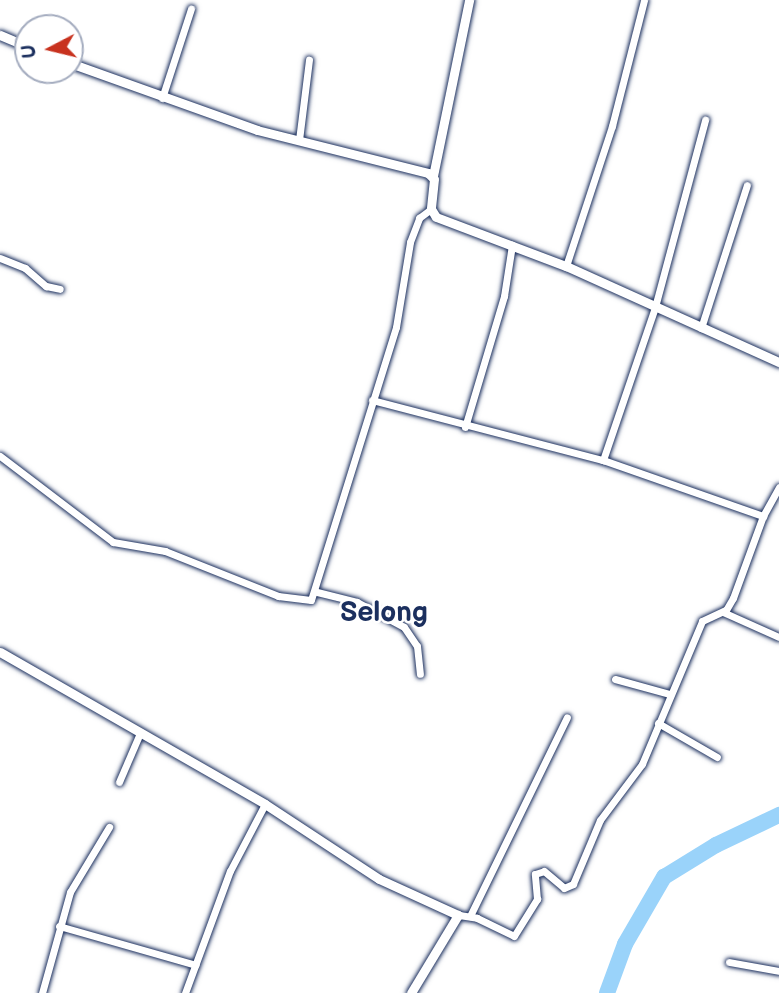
<!DOCTYPE html>
<style>
body{margin:0}
#map{position:relative;width:779px;height:993px;overflow:hidden;background:#fff;font-family:"Balsamiq Sans",sans-serif}
div>[style]{position:absolute}
.river>*{height:16px;margin:-8px;padding:0 8px;transform-origin:8px;border-radius:8px;background:#9ad3fa}
.roads{filter:drop-shadow(0 0 2px #1b2f5e) drop-shadow(0 0 2px #1b2f5e)}
.minor>*{height:7px;margin:-3.5px;padding:0 3.5px;transform-origin:3.5px;border-radius:3.5px;background:#fff}
.tertiary>*{height:9px;margin:-4.5px;padding:0 4.5px;transform-origin:4.5px;border-radius:4.5px;background:#fff}
span{translate:-50% -50%;white-space:nowrap;text-align:center;line-height:1.15;-webkit-text-stroke:5px #fff;paint-order:stroke}
.district-label{font-size:28px;color:#1b2f5e;font-weight:700}
.north{position:absolute;left:14px;top:14px;width:70px;height:70px;box-sizing:border-box;background:#fff;border:2px solid #a4acbf;border-radius:50%;rotate:263deg;font-size:19px;font-weight:700;line-height:28px;text-align:center;color:#1b2f5e}
.north::after{content:'';display:block;margin:auto;width:24px;height:32px;background:#c8321e;clip-path:polygon(50% 0,100% 100%,50% 72%,0 100%)}
</style>
<div id="map">
<div class="river">
<i style="left:607px;top:993px;width:52px;rotate:-69.8deg"></i>
<i style="left:625px;top:944px;width:78px;rotate:-59.8deg"></i>
<i style="left:664px;top:877px;width:61px;rotate:-31.6deg"></i>
<i style="left:716px;top:845px;width:70px;rotate:-25.5deg"></i>
</div>
<div class="roads">
<div class="minor">
<i style="left:162px;top:98px;width:94px;rotate:-72deg"></i>
<i style="left:299px;top:140px;width:81px;rotate:-82.9deg"></i>
<i style="left:0;top:258px;width:27px;rotate:22deg"></i>
<i style="left:25px;top:268px;width:28px;rotate:41deg"></i>
<i style="left:46px;top:286px;width:14px;rotate:12deg"></i>
<i style="left:566px;top:266px;width:147px;rotate:-71.8deg"></i>
<i style="left:612px;top:126px;width:130px;rotate:-75.7deg"></i>
<i style="left:701px;top:328px;width:150px;rotate:-72.2deg"></i>
<i style="left:372px;top:400px;width:239px;rotate:14.6deg"></i>
<i style="left:603px;top:460px;width:170px;rotate:19.3deg"></i>
<i style="left:465px;top:427px;width:137px;rotate:-73.4deg"></i>
<i style="left:504px;top:296px;width:52px;rotate:-81.1deg"></i>
<i style="left:0;top:456px;width:142px;rotate:37.3deg"></i>
<i style="left:113px;top:542px;width:53px;rotate:9.8deg"></i>
<i style="left:165px;top:551px;width:122px;rotate:21.7deg"></i>
<i style="left:278px;top:596px;width:33px;rotate:7deg"></i>
<i style="left:311px;top:600px;width:286px;rotate:-72.7deg"></i>
<i style="left:396px;top:327px;width:86px;rotate:-80.6deg"></i>
<i style="left:410px;top:242px;width:26px;rotate:-69deg"></i>
<i style="left:419px;top:218px;width:15px;rotate:-37deg"></i>
<i style="left:603px;top:460px;width:162px;rotate:-71.2deg"></i>
<i style="left:655px;top:307px;width:194px;rotate:-75deg"></i>
<i style="left:317px;top:592px;width:41px;rotate:14deg"></i>
<i style="left:357px;top:602px;width:53px;rotate:28deg"></i>
<i style="left:404px;top:627px;width:23px;rotate:56deg"></i>
<i style="left:417px;top:646px;width:28px;rotate:84deg"></i>
<i style="left:723px;top:612px;width:61px;rotate:24.1deg"></i>
<i style="left:615px;top:679px;width:57px;rotate:15.3deg"></i>
<i style="left:658px;top:723px;width:68px;rotate:30deg"></i>
<i style="left:119px;top:782px;width:53px;rotate:-66.8deg"></i>
<i style="left:459px;top:915px;width:18px;rotate:9deg"></i>
<i style="left:477px;top:918px;width:41px;rotate:25.9deg"></i>
<i style="left:514px;top:936px;width:44px;rotate:-58.1deg"></i>
<i style="left:537px;top:899px;width:25px;rotate:-95deg"></i>
<i style="left:535px;top:874px;width:9px;rotate:-18deg"></i>
<i style="left:544px;top:871px;width:26px;rotate:40deg"></i>
<i style="left:564px;top:888px;width:10px;rotate:-24deg"></i>
<i style="left:573px;top:884px;width:69px;rotate:-67.1deg"></i>
<i style="left:600px;top:820px;width:70px;rotate:-53.1deg"></i>
<i style="left:642px;top:764px;width:155px;rotate:-67.2deg"></i>
<i style="left:702px;top:621px;width:26px;rotate:-25deg"></i>
<i style="left:726px;top:610px;width:14px;rotate:-60deg"></i>
<i style="left:733px;top:598px;width:87px;rotate:-69.9deg"></i>
<i style="left:763px;top:516px;width:33px;rotate:-61deg"></i>
<i style="left:470px;top:916px;width:221px;rotate:-64deg"></i>
<i style="left:59px;top:926px;width:142px;rotate:15.9deg"></i>
<i style="left:729px;top:962px;width:51px;rotate:10.2deg"></i>
<i style="left:42px;top:993px;width:105px;rotate:-74.5deg"></i>
<i style="left:70px;top:892px;width:76px;rotate:-59deg"></i>
<i style="left:185px;top:993px;width:130px;rotate:-69.8deg"></i>
<i style="left:230px;top:871px;width:76px;rotate:-62.4deg"></i>
</div>
<div class="tertiary">
<i style="left:0;top:35px;width:30px;rotate:23deg"></i>
<i style="left:70px;top:63px;width:199px;rotate:19.7deg"></i>
<i style="left:257px;top:130px;width:176px;rotate:14.1deg"></i>
<i style="left:428px;top:173px;width:8px;rotate:45deg"></i>
<i style="left:434px;top:179px;width:30px;rotate:96deg"></i>
<i style="left:431px;top:209px;width:9px;rotate:58deg"></i>
<i style="left:436px;top:217px;width:139px;rotate:20.7deg"></i>
<i style="left:566px;top:266px;width:234px;rotate:24.3deg"></i>
<i style="left:433px;top:176px;width:180px;rotate:-78.4deg"></i>
<i style="left:0;top:652px;width:305px;rotate:29.8deg"></i>
<i style="left:265px;top:804px;width:136px;rotate:33.3deg"></i>
<i style="left:379px;top:879px;width:87px;rotate:24.5deg"></i>
<i style="left:458px;top:915px;width:91px;rotate:121.1deg"></i>
</div>
</div>
<div class="district-label">
<span style="left:384px;top:613px">Selong</span>
</div>
<div class="north">U</div>
</div>
